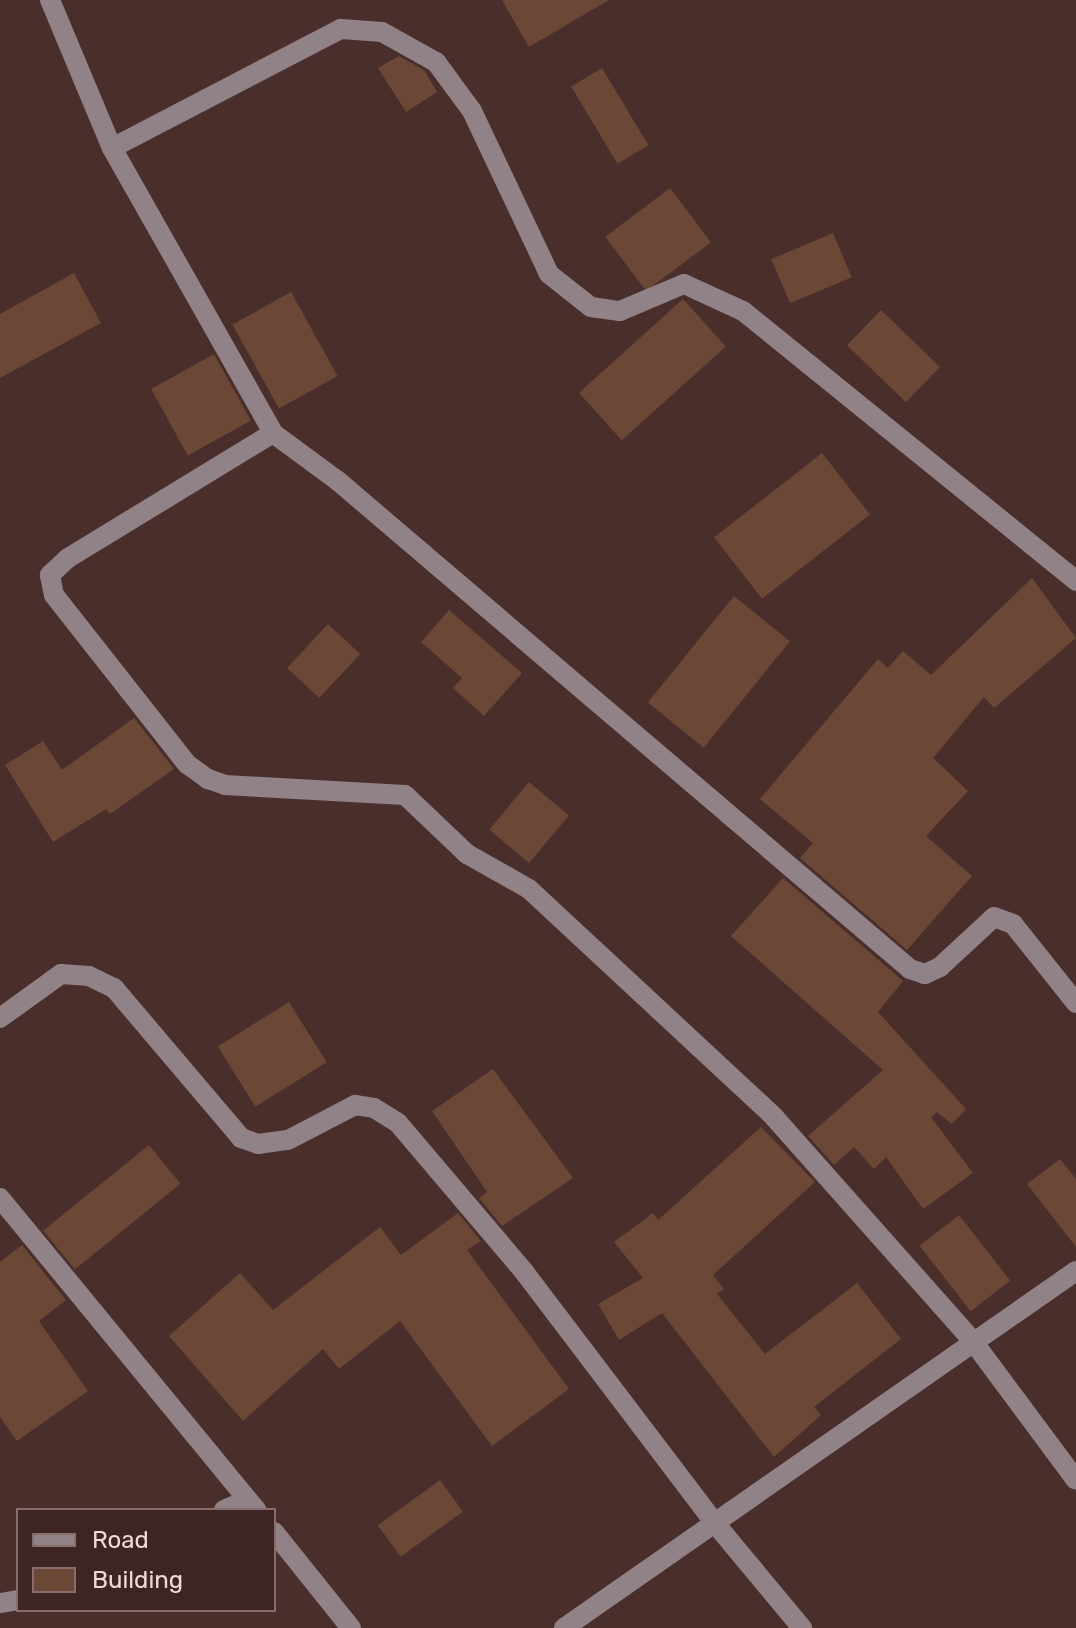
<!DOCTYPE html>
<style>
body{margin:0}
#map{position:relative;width:1076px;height:1628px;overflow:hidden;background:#492e2c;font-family:Rubik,sans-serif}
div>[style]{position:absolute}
.building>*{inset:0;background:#6b4735;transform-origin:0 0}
.minor>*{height:20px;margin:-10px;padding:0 10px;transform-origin:10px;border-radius:10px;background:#908286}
span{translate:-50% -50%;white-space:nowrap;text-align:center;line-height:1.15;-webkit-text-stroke:8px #3e2423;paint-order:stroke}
.legend{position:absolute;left:16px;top:1508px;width:260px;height:104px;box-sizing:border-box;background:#3e2423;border:2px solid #846d6c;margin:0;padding:10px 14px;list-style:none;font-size:24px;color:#eddbda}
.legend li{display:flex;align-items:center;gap:16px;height:40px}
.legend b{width:40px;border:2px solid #846d6c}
</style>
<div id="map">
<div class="building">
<i style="clip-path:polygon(502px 0,609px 0,529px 47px)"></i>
<i style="clip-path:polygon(399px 56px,424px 70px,437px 92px,406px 112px,378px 68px)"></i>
<i style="left:602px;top:68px;width:90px;height:36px;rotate:59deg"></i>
<i style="left:670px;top:188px;width:68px;height:81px;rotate:53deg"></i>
<i style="left:833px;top:233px;width:48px;height:67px;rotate:67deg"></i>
<i style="clip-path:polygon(74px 273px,101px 323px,0 378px,0 314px)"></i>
<i style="left:291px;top:292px;width:96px;height:67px;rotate:61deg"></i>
<i style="left:683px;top:299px;width:64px;height:140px;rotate:48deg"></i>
<i style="left:881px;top:310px;width:82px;height:49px;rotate:44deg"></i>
<i style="left:214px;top:354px;width:76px;height:72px;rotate:61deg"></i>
<i style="left:822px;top:453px;width:78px;height:137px;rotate:52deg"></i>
<i style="clip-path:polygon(1032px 578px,1076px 638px,994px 708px,984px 697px,933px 758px,968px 791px,926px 836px,972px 876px,907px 950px,800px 858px,813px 843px,760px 799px,878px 659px,888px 668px,903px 651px,931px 675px)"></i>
<i style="left:734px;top:596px;width:72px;height:137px;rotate:39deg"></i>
<i style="clip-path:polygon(449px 610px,522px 673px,484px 716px,453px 688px,462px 678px,421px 642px)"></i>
<i style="left:328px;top:624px;width:44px;height:60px;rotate:43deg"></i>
<i style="clip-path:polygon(134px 718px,174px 769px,110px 814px,106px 809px,53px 842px,5px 765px,43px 741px,62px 770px)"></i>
<i style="left:529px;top:782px;width:52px;height:62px;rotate:40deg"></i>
<i style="clip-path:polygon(783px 878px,903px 981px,878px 1012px,966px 1109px,952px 1124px,937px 1112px,931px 1117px,973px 1173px,923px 1209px,886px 1157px,874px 1169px,854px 1147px,834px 1165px,808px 1136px,883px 1070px,731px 936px)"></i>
<i style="left:289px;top:1002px;width:71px;height:84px;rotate:58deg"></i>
<i style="clip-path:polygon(493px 1069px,573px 1178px,502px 1226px,479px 1198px,487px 1192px,432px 1111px)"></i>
<i style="clip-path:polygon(761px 1127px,815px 1182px,713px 1275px,724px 1289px,717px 1294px,765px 1354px,857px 1283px,901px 1339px,814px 1407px,821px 1415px,774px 1457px,662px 1313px,619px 1340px,598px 1304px,643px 1278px,614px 1242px,653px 1213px,658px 1220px)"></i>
<i style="left:149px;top:1145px;width:50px;height:136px;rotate:51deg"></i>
<i style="clip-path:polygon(1060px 1159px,1076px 1179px,1076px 1247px,1027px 1184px)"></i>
<i style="clip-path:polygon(458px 1213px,481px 1241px,467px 1250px,569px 1389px,492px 1446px,400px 1321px,339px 1369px,323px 1349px,243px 1421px,169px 1336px,240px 1273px,273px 1310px,380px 1227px,401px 1255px)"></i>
<i style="left:959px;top:1215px;width:83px;height:50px;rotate:52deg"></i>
<i style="clip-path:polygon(22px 1245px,66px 1300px,39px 1321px,88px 1391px,17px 1441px,0 1417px,0 1262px)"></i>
<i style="left:440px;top:1480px;width:39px;height:77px;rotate:54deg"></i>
</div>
<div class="minor">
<i style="left:50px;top:0;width:160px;rotate:67.3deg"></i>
<i style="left:112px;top:148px;width:327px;rotate:60.5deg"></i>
<i style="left:112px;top:148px;width:258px;rotate:-27.5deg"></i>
<i style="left:341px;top:29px;width:41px;rotate:4.2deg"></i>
<i style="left:382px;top:32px;width:62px;rotate:29.1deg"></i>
<i style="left:436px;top:62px;width:61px;rotate:53.7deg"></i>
<i style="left:472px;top:111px;width:180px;rotate:64.7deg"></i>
<i style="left:549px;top:274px;width:53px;rotate:38.2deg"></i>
<i style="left:591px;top:307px;width:29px;rotate:8deg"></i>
<i style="left:620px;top:311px;width:69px;rotate:-22.9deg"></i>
<i style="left:684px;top:284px;width:65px;rotate:24.6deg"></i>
<i style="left:743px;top:311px;width:429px;rotate:39deg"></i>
<i style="left:1076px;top:1003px;width:101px;rotate:-128.6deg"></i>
<i style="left:1013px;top:924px;width:20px;rotate:-160deg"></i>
<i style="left:994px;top:917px;width:74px;rotate:137.2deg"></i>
<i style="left:940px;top:967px;width:17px;rotate:155deg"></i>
<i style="left:925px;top:974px;width:16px;rotate:-162deg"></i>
<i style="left:910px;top:969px;width:752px;rotate:-139.53deg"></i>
<i style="left:338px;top:481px;width:81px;rotate:-143.6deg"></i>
<i style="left:273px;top:433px;width:240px;rotate:148.6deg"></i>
<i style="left:68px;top:558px;width:25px;rotate:137deg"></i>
<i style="left:50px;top:575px;width:20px;rotate:79deg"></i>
<i style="left:54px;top:595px;width:215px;rotate:51.8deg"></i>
<i style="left:187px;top:764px;width:26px;rotate:36deg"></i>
<i style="left:208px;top:779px;width:18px;rotate:19deg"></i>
<i style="left:225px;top:785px;width:180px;rotate:3.2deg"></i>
<i style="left:405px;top:795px;width:86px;rotate:43.6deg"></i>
<i style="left:467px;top:854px;width:71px;rotate:29.4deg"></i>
<i style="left:529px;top:889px;width:335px;rotate:42.9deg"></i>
<i style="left:774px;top:1117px;width:298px;rotate:48.4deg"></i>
<i style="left:972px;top:1340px;width:174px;rotate:53.4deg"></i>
<i style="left:0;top:1018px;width:75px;rotate:-35.8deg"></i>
<i style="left:61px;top:974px;width:28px;rotate:4deg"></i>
<i style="left:89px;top:976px;width:28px;rotate:26deg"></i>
<i style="left:114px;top:988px;width:197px;rotate:49.7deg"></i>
<i style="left:241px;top:1138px;width:18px;rotate:19deg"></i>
<i style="left:258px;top:1144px;width:30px;rotate:-8deg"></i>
<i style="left:288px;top:1140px;width:76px;rotate:-27.6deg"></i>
<i style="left:355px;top:1105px;width:19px;rotate:9deg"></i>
<i style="left:374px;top:1108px;width:28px;rotate:32deg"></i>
<i style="left:398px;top:1123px;width:197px;rotate:49.7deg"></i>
<i style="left:525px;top:1273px;width:313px;rotate:52.8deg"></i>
<i style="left:714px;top:1522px;width:138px;rotate:50.3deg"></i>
<i style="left:0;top:1198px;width:404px;rotate:50.6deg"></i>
<i style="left:224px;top:1510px;width:25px;rotate:-23deg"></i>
<i style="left:274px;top:1532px;width:123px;rotate:51.3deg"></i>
<i style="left:0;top:1603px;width:18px;rotate:-9deg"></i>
<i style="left:564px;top:1628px;width:624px;rotate:-34.89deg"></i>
</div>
<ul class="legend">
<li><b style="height:10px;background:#908286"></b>Road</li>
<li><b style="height:22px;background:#6b4735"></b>Building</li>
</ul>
</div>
